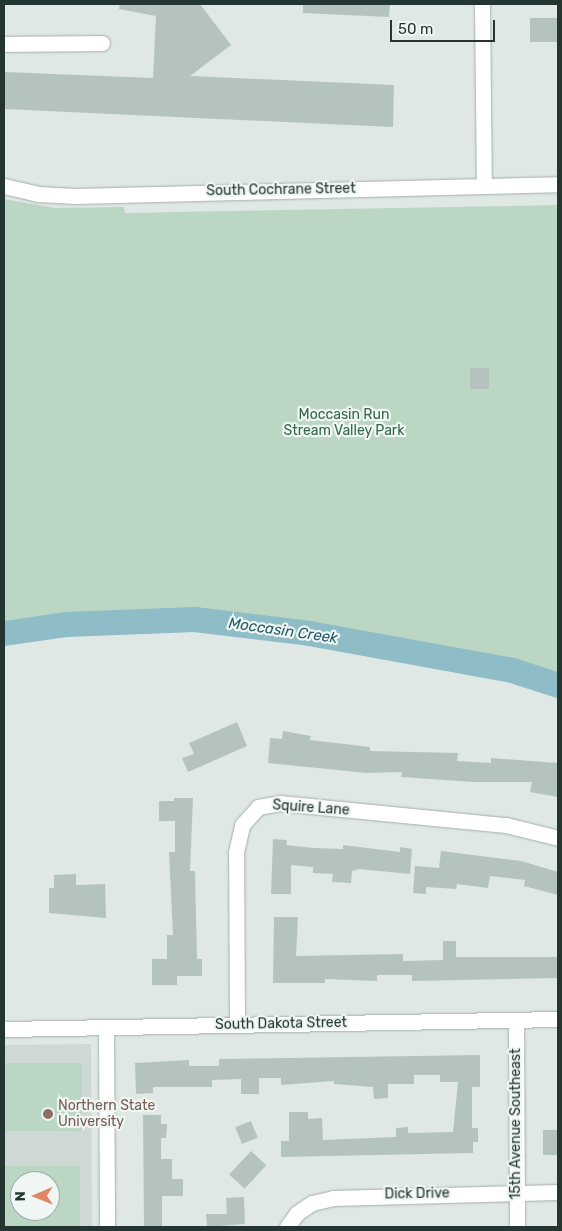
<!DOCTYPE html>
<style>
body{margin:0}
#map{position:relative;width:562px;height:1231px;overflow:hidden;background:#dfe8e5;font-family:Rubik,sans-serif}
div>[style]{position:absolute}
.built>*{inset:0;background:#ced8d4}
.green>*{inset:0;background:#bbd7c3;transform-origin:0 0}
.river>*{height:25px;margin:-12.5px;padding:0 12.5px;transform-origin:12.5px;border-radius:12.5px;background:#8ebcc7}
.building>*{inset:0;background:#b5c3be;transform-origin:0 0}
.roads{filter:drop-shadow(0 0 1px #a3afac) drop-shadow(0 0 1px #a3afac)}
.minor>*{height:15px;margin:-7.5px;padding:0 7.5px;transform-origin:7.5px;border-radius:7.5px;background:#fff}
.dots>*{width:14px;height:14px;translate:-50% -50%;box-sizing:border-box;border:2px solid #eff6f3;border-radius:50%}
span{translate:-50% -50%;white-space:nowrap;text-align:center;line-height:1.15;-webkit-text-stroke:4.5px #eff6f3;paint-order:stroke}
.street-label{font-size:14px;color:#233632}
.park-label{font-size:14px;color:#326849}
.education-label{font-size:14px;color:#785e54}
.left{translate:0 -50%;text-align:left}
.water-label{font-size:15px;color:#255c6a;font-style:italic}
.frame{position:absolute;inset:0;border:5px solid #233632;pointer-events:none}
.north{position:absolute;left:10px;top:1171px;width:50px;height:50px;box-sizing:border-box;background:#eff6f3;border:1px solid #9da9a6;border-radius:50%;rotate:269deg;font-size:14px;font-weight:700;line-height:20px;text-align:center;color:#233632}
.north::after{content:'';display:block;margin:auto;width:18px;height:22px;background:#e08866;clip-path:polygon(50% 0,100% 100%,50% 72%,0 100%)}
.scale{position:absolute;left:390px;top:20px;width:105px;height:22px;box-sizing:border-box;border:2px solid #233632;border-top:0;padding-left:6px;font-size:15px;line-height:18px;white-space:nowrap;color:#233632;-webkit-text-stroke:4px #eff6f3;paint-order:stroke}
</style>
<div id="map">
<div class="built">
<i style="clip-path:polygon(evenodd,91px 1044px,92px 1227px,4px 1227px,4px 1045px,91px 1044px,20px 1181px,50px 1181px,50px 1211px,20px 1211px,20px 1181px)"></i>
</div>
<div class="green">
<i style="clip-path:polygon(4px 199px,55px 208px,124px 207px,125px 213px,558px 205px,558px 685px,512px 670px,309px 633px,194px 619px,66px 624px,4px 633px)"></i>
<i style="left:4px;top:1063px;width:78px;height:68px"></i>
<i style="clip-path:polygon(evenodd,4px 1166px,80px 1166px,80px 1227px,4px 1227px,4px 1166px,20px 1181px,50px 1181px,50px 1211px,20px 1211px,20px 1181px)"></i>
</div>
<div class="river">
<i style="left:4px;top:633px;width:63px;rotate:-8.3deg"></i>
<i style="left:66px;top:624px;width:128px;rotate:-2.2deg"></i>
<i style="left:194px;top:619px;width:116px;rotate:6.9deg"></i>
<i style="left:309px;top:633px;width:206px;rotate:10.3deg"></i>
<i style="left:512px;top:670px;width:48px;rotate:18.1deg"></i>
</div>
<div class="building">
<i style="clip-path:polygon(120px 4px,200px 4px,231px 45px,190px 76px,394px 85px,393px 127px,4px 109px,4px 72px,153px 78px,156px 16px,119px 9px)"></i>
<i style="clip-path:polygon(303px 4px,390px 4px,389px 17px,303px 13px)"></i>
<i style="left:558px;top:18px;width:24px;height:28px;rotate:90deg"></i>
<i style="left:470px;top:368px;width:19px;height:21px"></i>
<i style="clip-path:polygon(237px 722px,247px 746px,188px 772px,182px 758px,194px 754px,189px 743px)"></i>
<i style="clip-path:polygon(283px 731px,311px 736px,310px 740px,370px 747px,370px 751px,458px 753px,457px 761px,491px 763px,491px 758px,558px 763px,558px 797px,530px 792px,532px 782px,474px 782px,401px 777px,402px 772px,367px 773px,268px 763px,270px 738px,282px 739px)"></i>
<i style="clip-path:polygon(174px 798px,193px 798px,190px 871px,195px 871px,197px 959px,202px 959px,202px 976px,177px 976px,177px 985px,152px 985px,152px 959px,167px 959px,167px 935px,173px 935px,169px 852px,175px 852px,175px 821px,159px 821px,159px 801px,174px 801px)"></i>
<i style="clip-path:polygon(273px 839px,287px 840px,286px 845px,314px 848px,343px 849px,343px 845px,400px 852px,400px 847px,412px 849px,410px 874px,359px 869px,352px 871px,351px 883px,332px 882px,333px 874px,313px 873px,313px 867px,291px 865px,291px 894px,271px 894px)"></i>
<i style="clip-path:polygon(441px 851px,521px 861px,558px 872px,558px 895px,524px 886px,525px 880px,490px 876px,488px 888px,457px 884px,456px 889px,426px 887px,426px 894px,413px 893px,415px 866px,439px 868px)"></i>
<i style="clip-path:polygon(76px 874px,76px 885px,105px 884px,106px 918px,49px 913px,49px 888px,54px 888px,54px 875px)"></i>
<i style="clip-path:polygon(274px 917px,298px 917px,296px 956px,403px 954px,403px 961px,443px 960px,443px 941px,456px 941px,456px 957px,558px 957px,558px 978px,412px 981px,412px 975px,377px 975px,377px 981px,325px 979px,325px 983px,273px 983px)"></i>
<i style="clip-path:polygon(480px 1055px,480px 1087px,472px 1087px,472px 1128px,478px 1128px,478px 1142px,473px 1142px,473px 1153px,281px 1157px,281px 1141px,289px 1141px,289px 1112px,308px 1112px,308px 1119px,322px 1118px,323px 1140px,396px 1137px,396px 1128px,408px 1127px,408px 1133px,453px 1132px,458px 1082px,440px 1082px,440px 1075px,414px 1075px,414px 1084px,388px 1084px,388px 1098px,374px 1099px,373px 1087px,334px 1084px,334px 1081px,281px 1085px,281px 1078px,259px 1078px,259px 1094px,241px 1094px,241px 1079px,212px 1080px,212px 1087px,153px 1087px,153px 1093px,136px 1094px,135px 1063px,189px 1060px,189px 1066px,219px 1066px,219px 1059px)"></i>
<i style="clip-path:polygon(143px 1115px,161px 1115px,161px 1124px,167px 1124px,166px 1138px,161px 1138px,161px 1159px,172px 1159px,172px 1179px,183px 1179px,183px 1196px,162px 1196px,162px 1227px,144px 1227px)"></i>
<i style="left:251px;top:1121px;width:18px;height:17px;rotate:68deg"></i>
<i style="left:543px;top:1130px;width:15px;height:25px"></i>
<i style="left:251px;top:1151px;width:21px;height:32px;rotate:43deg"></i>
<i style="clip-path:polygon(244px 1197px,245px 1224px,207px 1227px,206px 1214px,227px 1214px,226px 1198px)"></i>
</div>
<div class="roads">
<div class="minor">
<i style="left:482px;top:4px;width:181px;rotate:89.4deg"></i>
<i style="left:4px;top:44px;width:98px;rotate:-0.6deg"></i>
<i style="left:4px;top:186px;width:35px;rotate:13deg"></i>
<i style="left:38px;top:194px;width:37px;rotate:3deg"></i>
<i style="left:75px;top:196px;width:483px;rotate:-1.4deg"></i>
<i style="left:516px;top:1020px;width:207px;rotate:89.7deg"></i>
<i style="left:237px;top:1025px;width:173px;rotate:-90.3deg"></i>
<i style="left:236px;top:852px;width:28px;rotate:-77deg"></i>
<i style="left:242px;top:825px;width:24px;rotate:-48deg"></i>
<i style="left:258px;top:807px;width:22px;rotate:-10deg"></i>
<i style="left:280px;top:803px;width:227px;rotate:5.6deg"></i>
<i style="left:506px;top:825px;width:54px;rotate:14deg"></i>
<i style="left:106px;top:1027px;width:200px;rotate:89.7deg"></i>
<i style="left:4px;top:1029px;width:554px;rotate:-1.03deg"></i>
<i style="left:287px;top:1227px;width:17px;rotate:-54deg"></i>
<i style="left:297px;top:1213px;width:18px;rotate:-34deg"></i>
<i style="left:312px;top:1203px;width:22px;rotate:-13deg"></i>
<i style="left:333px;top:1198px;width:225px;rotate:-1.5deg"></i>
</div>
</div>
<div class="dots">
<i style="left:48px;top:1114px;background:#8d6e63"></i>
</div>
<div class="street-label">
<span style="left:281px;top:190px;rotate:-1deg">South Cochrane Street</span>
<span style="left:311px;top:808px;rotate:4deg">Squire Lane</span>
<span style="left:281px;top:1024px;rotate:-1deg">South Dakota Street</span>
<span style="left:516px;top:1124px;rotate:-90deg">15th Avenue Southeast</span>
<span style="left:417px;top:1194px;rotate:-1deg">Dick Drive</span>
</div>
<div class="park-label">
<span style="left:344px;top:423px">Moccasin Run<br>Stream Valley Park</span>
</div>
<div class="education-label">
<span class="left" style="left:58px;top:1114px">Northern State<br>University</span>
</div>
<div class="water-label">
<span style="left:283px;top:631px;rotate:8deg">Moccasin Creek</span>
</div>
<div class="frame"></div>
<div class="north">N</div>
<div class="scale">50 m</div>
</div>
